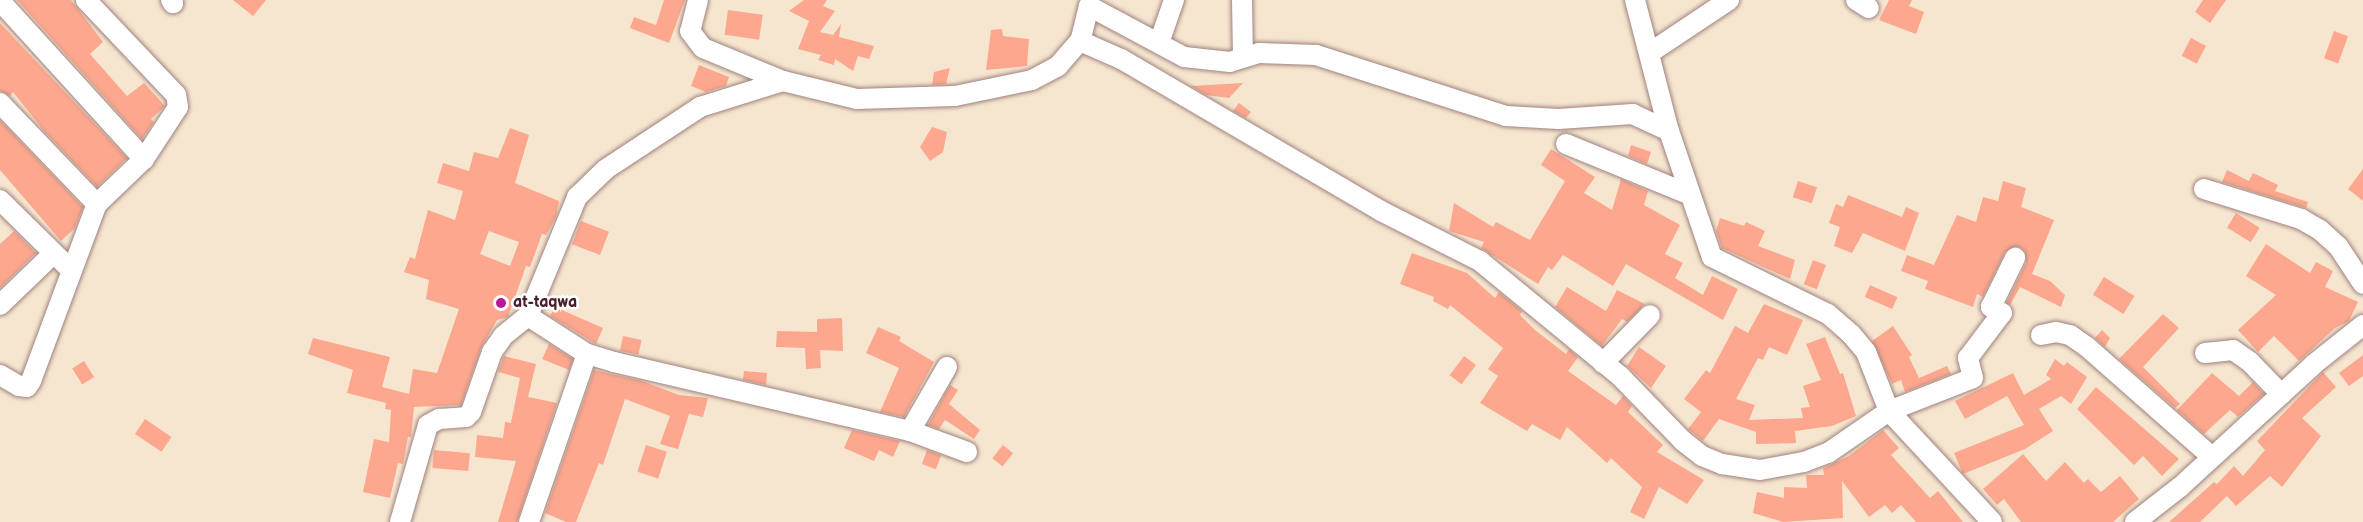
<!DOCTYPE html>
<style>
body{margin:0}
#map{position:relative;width:2363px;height:522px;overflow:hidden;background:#f6e6d0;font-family:"Balsamiq Sans",sans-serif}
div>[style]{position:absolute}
.building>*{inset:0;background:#fda78e;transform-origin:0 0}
.roads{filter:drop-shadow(0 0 2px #a0827e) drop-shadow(0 0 2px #a0827e)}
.street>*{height:20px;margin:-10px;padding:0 10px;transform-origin:10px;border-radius:10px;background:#fff}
.dots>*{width:16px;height:16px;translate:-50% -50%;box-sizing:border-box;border:3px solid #fff;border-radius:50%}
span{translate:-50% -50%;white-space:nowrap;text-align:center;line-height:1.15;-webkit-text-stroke:5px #fff;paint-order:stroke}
.poi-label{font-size:16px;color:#4a1f2b;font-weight:700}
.left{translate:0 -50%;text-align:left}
</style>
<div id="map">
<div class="building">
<i style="clip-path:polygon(17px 0,71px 0,103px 42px,90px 54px,127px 96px,144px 83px,165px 106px,151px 119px,154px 122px,142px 139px)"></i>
<i style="clip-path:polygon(233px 0,266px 0,253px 16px)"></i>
<i style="clip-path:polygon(664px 0,685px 0,669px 43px,630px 28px,634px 17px,656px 25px)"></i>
<i style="clip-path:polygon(804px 0,827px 0,823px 6px,835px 11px,820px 32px,833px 35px,841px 24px,839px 37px,874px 46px,869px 59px,858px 56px,853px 71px,835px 59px,834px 65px,818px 60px,821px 55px,798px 49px,809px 21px,789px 11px)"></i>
<i style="clip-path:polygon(1889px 0,1912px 0,1909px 6px,1924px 12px,1916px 34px,1879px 20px)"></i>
<i style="clip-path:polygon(2203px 0,2226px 0,2210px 23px,2195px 12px)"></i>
<i style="left:728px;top:10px;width:35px;height:25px;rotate:8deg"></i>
<i style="clip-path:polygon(0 23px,127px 158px,97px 187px,44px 131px,13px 92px,10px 96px,0 91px)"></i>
<i style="clip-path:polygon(1002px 29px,1003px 36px,1029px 39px,1027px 66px,986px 70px,991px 30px)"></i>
<i style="left:2334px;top:31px;width:15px;height:29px;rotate:20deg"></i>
<i style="left:2191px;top:38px;width:17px;height:20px;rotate:28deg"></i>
<i style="clip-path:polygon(699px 65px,729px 77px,726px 86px,706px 92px,691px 86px)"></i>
<i style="clip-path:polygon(950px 68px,946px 84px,932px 85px,934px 72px)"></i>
<i style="clip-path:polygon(1243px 83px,1229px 98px,1206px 95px,1191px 86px)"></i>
<i style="clip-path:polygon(1239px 103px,1251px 112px,1246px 118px,1233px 111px)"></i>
<i style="clip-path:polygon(0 120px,83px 207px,75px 228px,61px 241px,0 170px)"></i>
<i style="clip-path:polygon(932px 127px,947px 132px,943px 152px,930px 161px,920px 147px)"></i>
<i style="clip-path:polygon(evenodd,510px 128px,529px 135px,515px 183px,559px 201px,556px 217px,546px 235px,542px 234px,530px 267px,526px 266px,508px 317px,497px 320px,481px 348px,461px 405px,414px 407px,411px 437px,408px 437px,403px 464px,398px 463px,390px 498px,363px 492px,374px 439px,389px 442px,391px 410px,385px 409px,386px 403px,347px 393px,353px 370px,308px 354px,313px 338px,390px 357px,382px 387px,409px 394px,413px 369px,437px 373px,459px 309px,426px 299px,429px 280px,404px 272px,410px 257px,415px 259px,428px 210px,455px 220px,463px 191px,437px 183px,443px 163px,469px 171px,474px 152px,498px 158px,510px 128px,489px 231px,519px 242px,510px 266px,480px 254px,489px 231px)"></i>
<i style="clip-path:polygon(1631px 145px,1651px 152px,1647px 164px,1628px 156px)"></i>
<i style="clip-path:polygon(1551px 149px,1595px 177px,1584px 193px,1612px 210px,1621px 179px,1648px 191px,1644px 205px,1680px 225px,1665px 254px,1683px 263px,1675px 278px,1703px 295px,1712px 276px,1738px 289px,1723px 320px,1626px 264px,1613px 286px,1563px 255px,1552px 270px,1548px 267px,1538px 284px,1481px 248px,1484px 242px,1449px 231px,1454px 203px,1493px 227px,1496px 222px,1530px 240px,1565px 181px,1541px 165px)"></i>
<i style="clip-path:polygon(2363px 169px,2363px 201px,2348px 189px)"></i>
<i style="clip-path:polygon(2227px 170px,2249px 181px,2253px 173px,2278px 185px,2275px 191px,2308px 202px,2306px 208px,2222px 182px)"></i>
<i style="left:1798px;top:181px;width:20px;height:17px;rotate:18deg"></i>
<i style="clip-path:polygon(2003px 181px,2026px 188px,2021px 207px,2054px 220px,2032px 274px,2050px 281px,2065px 295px,2061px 307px,2020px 287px,2010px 305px,2007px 302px,2026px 263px,2025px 252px,2020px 247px,2005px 252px,1983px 297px,1977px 294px,1973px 307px,1925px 289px,1928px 281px,1901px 271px,1907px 255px,1934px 265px,1957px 215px,1976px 222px,1983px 197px,1998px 201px)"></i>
<i style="clip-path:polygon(1848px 195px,1902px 217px,1906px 207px,1919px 213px,1905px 251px,1863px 233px,1852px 253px,1834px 246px,1840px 227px,1829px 223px,1836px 204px,1843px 207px)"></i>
<i style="left:2236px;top:213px;width:28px;height:17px;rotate:32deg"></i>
<i style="clip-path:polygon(1720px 218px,1744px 226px,1746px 222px,1765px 231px,1758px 246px,1795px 260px,1790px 279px,1722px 248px,1716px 231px)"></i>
<i style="left:581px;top:221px;width:30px;height:25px;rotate:21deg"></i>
<i style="clip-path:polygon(14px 231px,36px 253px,0 288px,0 244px)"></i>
<i style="clip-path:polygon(2266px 244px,2310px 273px,2316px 262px,2333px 271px,2325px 287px,2358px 302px,2349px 321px,2335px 328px,2299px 361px,2274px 336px,2258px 352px,2238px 330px,2276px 295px,2246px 276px)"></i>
<i style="clip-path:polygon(1412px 253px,1467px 273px,1495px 298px,1499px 292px,1522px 311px,1520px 315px,1535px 330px,1566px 354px,1569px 349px,1578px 357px,1568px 371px,1616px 405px,1623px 396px,1632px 406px,1628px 412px,1663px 445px,1657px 452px,1704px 480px,1687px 504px,1659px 487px,1644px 519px,1630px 512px,1642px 487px,1611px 458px,1607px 463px,1567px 427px,1560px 440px,1532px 424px,1527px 431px,1480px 403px,1498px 376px,1488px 369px,1503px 348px,1450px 305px,1448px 309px,1433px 301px,1434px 297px,1400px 284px)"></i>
<i style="left:1813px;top:260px;width:14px;height:26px;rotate:21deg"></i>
<i style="left:2104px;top:277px;width:36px;height:21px;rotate:32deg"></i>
<i style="left:1870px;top:285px;width:30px;height:13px;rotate:24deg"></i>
<i style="clip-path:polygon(1567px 287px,1606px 311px,1617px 290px,1645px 304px,1627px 322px,1622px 319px,1602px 346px,1555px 307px)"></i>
<i style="clip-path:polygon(1764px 304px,1803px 320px,1787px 355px,1769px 347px,1763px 360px,1758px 358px,1736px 399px,1755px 405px,1749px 420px,1803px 418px,1801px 408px,1810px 407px,1803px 386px,1821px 380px,1806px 344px,1825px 337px,1840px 374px,1843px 373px,1856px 416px,1832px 426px,1795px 431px,1796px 443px,1756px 444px,1756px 432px,1719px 419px,1703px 441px,1688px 429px,1701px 412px,1684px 399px,1706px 370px,1710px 373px,1735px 326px,1748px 333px)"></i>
<i style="clip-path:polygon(555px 307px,603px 328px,596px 344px,550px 316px)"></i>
<i style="clip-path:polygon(2163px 314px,2179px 328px,2143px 367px,2180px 404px,2175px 408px,2119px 359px)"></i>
<i style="clip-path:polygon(842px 318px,843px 351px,820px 350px,821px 368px,806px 369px,805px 348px,776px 347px,777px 331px,817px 332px,817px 319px)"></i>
<i style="clip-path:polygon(1893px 326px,1912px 355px,1909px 357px,1919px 378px,1947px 366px,1951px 374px,1905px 392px,1901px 380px,1892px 384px,1872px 341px)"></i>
<i style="clip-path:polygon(878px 327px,901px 337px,899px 341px,934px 362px,904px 417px,880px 412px,899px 368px,866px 353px)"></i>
<i style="clip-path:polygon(2102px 330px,2110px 338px,2105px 347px,2095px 338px)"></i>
<i style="left:623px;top:336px;width:19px;height:15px;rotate:12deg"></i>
<i style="clip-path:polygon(549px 344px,573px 359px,569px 370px,542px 359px)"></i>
<i style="clip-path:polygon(1639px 347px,1666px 366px,1651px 388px,1627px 366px)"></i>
<i style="clip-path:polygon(2363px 355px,2363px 376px,2349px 386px,2339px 373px)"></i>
<i style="clip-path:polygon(504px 356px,536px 364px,528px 397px,557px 403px,517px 522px,498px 522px,516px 461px,475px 457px,477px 435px,503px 438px,505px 422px,511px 423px,520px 378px,498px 372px)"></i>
<i style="left:1464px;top:356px;width:15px;height:24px;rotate:37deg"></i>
<i style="clip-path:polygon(2055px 359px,2064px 366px,2067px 362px,2087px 377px,2071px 404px,2061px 396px,2039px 409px,2053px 431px,2025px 449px,1963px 474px,1954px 453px,2024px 425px,2007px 396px,1965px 419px,1955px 401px,2013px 373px,2024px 395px,2051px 379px,2046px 375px)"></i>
<i style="left:84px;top:361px;width:19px;height:14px;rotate:58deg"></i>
<i style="clip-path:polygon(594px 370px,642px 381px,679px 395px,708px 398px,703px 417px,689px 414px,678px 449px,660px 444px,670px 416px,625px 399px,603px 465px,599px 463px,576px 522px,566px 522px,545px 513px)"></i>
<i style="clip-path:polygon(744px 371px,767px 373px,766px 385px,743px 380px)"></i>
<i style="clip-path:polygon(2323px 372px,2336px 387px,2302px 418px,2321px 436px,2282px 487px,2270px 476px,2236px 506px,2227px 496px,2200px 522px,2169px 522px,2214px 482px,2217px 484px,2234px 466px,2243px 476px,2265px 450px,2257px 441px)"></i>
<i style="clip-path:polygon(2212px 373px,2239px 396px,2253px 382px,2264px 394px,2238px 417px,2230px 410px,2204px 434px,2177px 410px)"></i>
<i style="clip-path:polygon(950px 385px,958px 390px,949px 404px,980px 430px,974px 439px,945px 420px,939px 429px,928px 425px)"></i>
<i style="clip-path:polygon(2096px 387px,2179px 459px,2162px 476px,2143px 456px,2134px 465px,2077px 409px)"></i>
<i style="left:145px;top:419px;width:32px;height:18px;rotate:34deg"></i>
<i style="clip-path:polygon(852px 430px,900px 441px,893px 457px,879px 450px,874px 461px,844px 448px)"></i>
<i style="clip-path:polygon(1883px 430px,1899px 448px,1891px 455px,1930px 498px,1938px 491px,1963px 522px,1916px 522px,1901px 505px,1892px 513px,1885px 505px,1869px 517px,1842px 481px,1843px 518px,1783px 522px,1753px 513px,1757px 492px,1784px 498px,1784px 487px,1807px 488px,1806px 475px,1824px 475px,1823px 468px,1849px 456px)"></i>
<i style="left:646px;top:445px;width:22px;height:28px;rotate:18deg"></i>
<i style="left:1003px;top:445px;width:13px;height:17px;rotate:39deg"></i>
<i style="left:434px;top:450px;width:36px;height:18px;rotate:5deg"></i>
<i style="left:927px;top:450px;width:15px;height:15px;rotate:20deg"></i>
<i style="clip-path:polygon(2023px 454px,2046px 481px,2065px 462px,2084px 483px,2088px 479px,2101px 492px,2120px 476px,2139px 499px,2113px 522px,2021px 522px,2004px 499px,1997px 505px,1983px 489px)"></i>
</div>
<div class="roads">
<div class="street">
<i style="left:171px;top:0;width:4px;rotate:56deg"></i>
<i style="left:698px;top:0;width:32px;rotate:104deg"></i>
<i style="left:690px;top:31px;width:21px;rotate:53deg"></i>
<i style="left:703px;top:48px;width:87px;rotate:22.4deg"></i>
<i style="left:1242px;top:0;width:56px;rotate:89deg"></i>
<i style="left:1635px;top:0;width:135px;rotate:75.5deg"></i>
<i style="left:1669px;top:131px;width:133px;rotate:71.2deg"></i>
<i style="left:1712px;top:257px;width:129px;rotate:26.2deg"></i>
<i style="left:1828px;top:314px;width:30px;rotate:41deg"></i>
<i style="left:1851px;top:334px;width:23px;rotate:50deg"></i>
<i style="left:1866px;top:352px;width:63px;rotate:68.7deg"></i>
<i style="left:1889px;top:411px;width:151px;rotate:47.1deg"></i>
<i style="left:1856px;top:0;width:15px;rotate:32deg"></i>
<i style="left:0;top:1px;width:214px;rotate:47.7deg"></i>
<i style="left:1159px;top:43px;width:46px;rotate:-70.8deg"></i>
<i style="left:1651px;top:52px;width:94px;rotate:-33.7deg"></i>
<i style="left:0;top:103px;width:140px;rotate:46.2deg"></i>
<i style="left:1669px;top:131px;width:40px;rotate:-155deg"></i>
<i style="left:1633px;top:114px;width:75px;rotate:176.2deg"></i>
<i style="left:1558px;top:119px;width:52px;rotate:-176.7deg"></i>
<i style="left:1506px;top:116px;width:200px;rotate:-162.2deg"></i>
<i style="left:1316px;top:55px;width:57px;rotate:-178deg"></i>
<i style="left:1259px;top:53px;width:30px;rotate:163deg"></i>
<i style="left:1230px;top:62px;width:46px;rotate:-173.8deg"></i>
<i style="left:1184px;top:57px;width:108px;rotate:-151.8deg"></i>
<i style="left:1089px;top:6px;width:36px;rotate:104deg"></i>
<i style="left:1080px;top:41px;width:45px;rotate:23.7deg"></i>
<i style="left:1121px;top:59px;width:301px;rotate:30.3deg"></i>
<i style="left:1381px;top:211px;width:111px;rotate:26.8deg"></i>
<i style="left:1480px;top:261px;width:181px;rotate:39.4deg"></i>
<i style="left:1620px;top:376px;width:91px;rotate:45.9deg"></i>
<i style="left:1683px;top:441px;width:24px;rotate:38deg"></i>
<i style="left:1702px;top:456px;width:22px;rotate:22deg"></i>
<i style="left:1722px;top:464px;width:38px;rotate:9deg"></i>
<i style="left:1760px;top:470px;width:45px;rotate:-10.3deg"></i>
<i style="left:1804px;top:462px;width:26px;rotate:-21deg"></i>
<i style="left:1828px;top:453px;width:74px;rotate:-34.5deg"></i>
<i style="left:1889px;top:411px;width:90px;rotate:-21.4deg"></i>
<i style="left:1973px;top:378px;width:21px;rotate:-104deg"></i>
<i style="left:1968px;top:358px;width:56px;rotate:-52.9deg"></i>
<i style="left:2002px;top:313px;width:13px;rotate:-151deg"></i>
<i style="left:1991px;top:307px;width:55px;rotate:-63.9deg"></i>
<i style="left:1566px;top:144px;width:132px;rotate:22.3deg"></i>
<i style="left:2204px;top:189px;width:102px;rotate:17.2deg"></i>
<i style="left:2301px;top:219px;width:22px;rotate:30deg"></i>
<i style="left:2320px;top:230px;width:24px;rotate:42deg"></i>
<i style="left:2338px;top:246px;width:45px;rotate:56.7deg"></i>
<i style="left:0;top:200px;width:100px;rotate:44.6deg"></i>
<i style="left:0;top:305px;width:72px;rotate:-43.9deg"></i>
<i style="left:2041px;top:335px;width:15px;rotate:-11deg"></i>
<i style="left:2056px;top:332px;width:14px;rotate:12deg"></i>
<i style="left:2070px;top:335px;width:19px;rotate:35deg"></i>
<i style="left:2086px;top:346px;width:168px;rotate:41.4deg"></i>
<i style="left:2205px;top:353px;width:28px;rotate:-6deg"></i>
<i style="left:2233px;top:350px;width:21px;rotate:35deg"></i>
<i style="left:2250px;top:362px;width:45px;rotate:45.9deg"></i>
<i style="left:1603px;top:363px;width:67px;rotate:-45.6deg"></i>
<i style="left:0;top:375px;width:22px;rotate:30deg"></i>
<i style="left:19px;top:386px;width:8px;rotate:7deg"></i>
<i style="left:27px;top:387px;width:7px;rotate:-56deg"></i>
<i style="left:31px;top:381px;width:189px;rotate:-69.6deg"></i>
<i style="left:97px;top:204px;width:65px;rotate:-43.8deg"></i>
<i style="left:144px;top:159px;width:62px;rotate:-56.8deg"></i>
<i style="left:178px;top:107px;width:12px;rotate:-99deg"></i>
<i style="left:176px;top:95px;width:131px;rotate:-133.5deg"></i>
<i style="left:910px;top:431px;width:74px;rotate:-60deg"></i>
<i style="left:967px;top:452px;width:61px;rotate:-159.8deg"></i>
<i style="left:910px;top:431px;width:304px;rotate:-166.9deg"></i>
<i style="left:614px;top:362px;width:28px;rotate:-163deg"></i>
<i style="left:587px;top:354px;width:70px;rotate:-147.2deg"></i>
<i style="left:528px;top:316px;width:129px;rotate:-67.6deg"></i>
<i style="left:577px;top:197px;width:40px;rotate:-44deg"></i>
<i style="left:606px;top:169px;width:113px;rotate:-33.4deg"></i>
<i style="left:700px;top:107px;width:87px;rotate:-17.4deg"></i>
<i style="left:783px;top:81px;width:76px;rotate:13.7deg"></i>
<i style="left:857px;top:99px;width:98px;rotate:-1.8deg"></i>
<i style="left:955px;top:96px;width:79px;rotate:-11.7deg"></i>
<i style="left:1032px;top:80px;width:30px;rotate:-28deg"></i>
<i style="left:1058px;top:66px;width:33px;rotate:-49deg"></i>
<i style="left:400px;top:522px;width:101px;rotate:-73.9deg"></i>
<i style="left:428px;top:425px;width:13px;rotate:-29deg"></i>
<i style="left:439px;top:419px;width:27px;rotate:-4deg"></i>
<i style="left:466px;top:417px;width:7px;rotate:-45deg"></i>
<i style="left:471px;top:412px;width:64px;rotate:-70.7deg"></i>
<i style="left:492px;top:352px;width:19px;rotate:-55deg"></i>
<i style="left:503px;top:336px;width:32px;rotate:-39deg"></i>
<i style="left:529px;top:522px;width:178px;rotate:-71deg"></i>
<i style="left:2135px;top:522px;width:57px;rotate:-37.9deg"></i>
<i style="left:2180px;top:487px;width:182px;rotate:-42.5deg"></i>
<i style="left:2314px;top:364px;width:63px;rotate:-38.5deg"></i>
</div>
</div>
<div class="dots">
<i style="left:501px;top:303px;background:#b5179e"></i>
</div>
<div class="poi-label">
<span class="left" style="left:513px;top:303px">at-taqwa</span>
</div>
</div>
